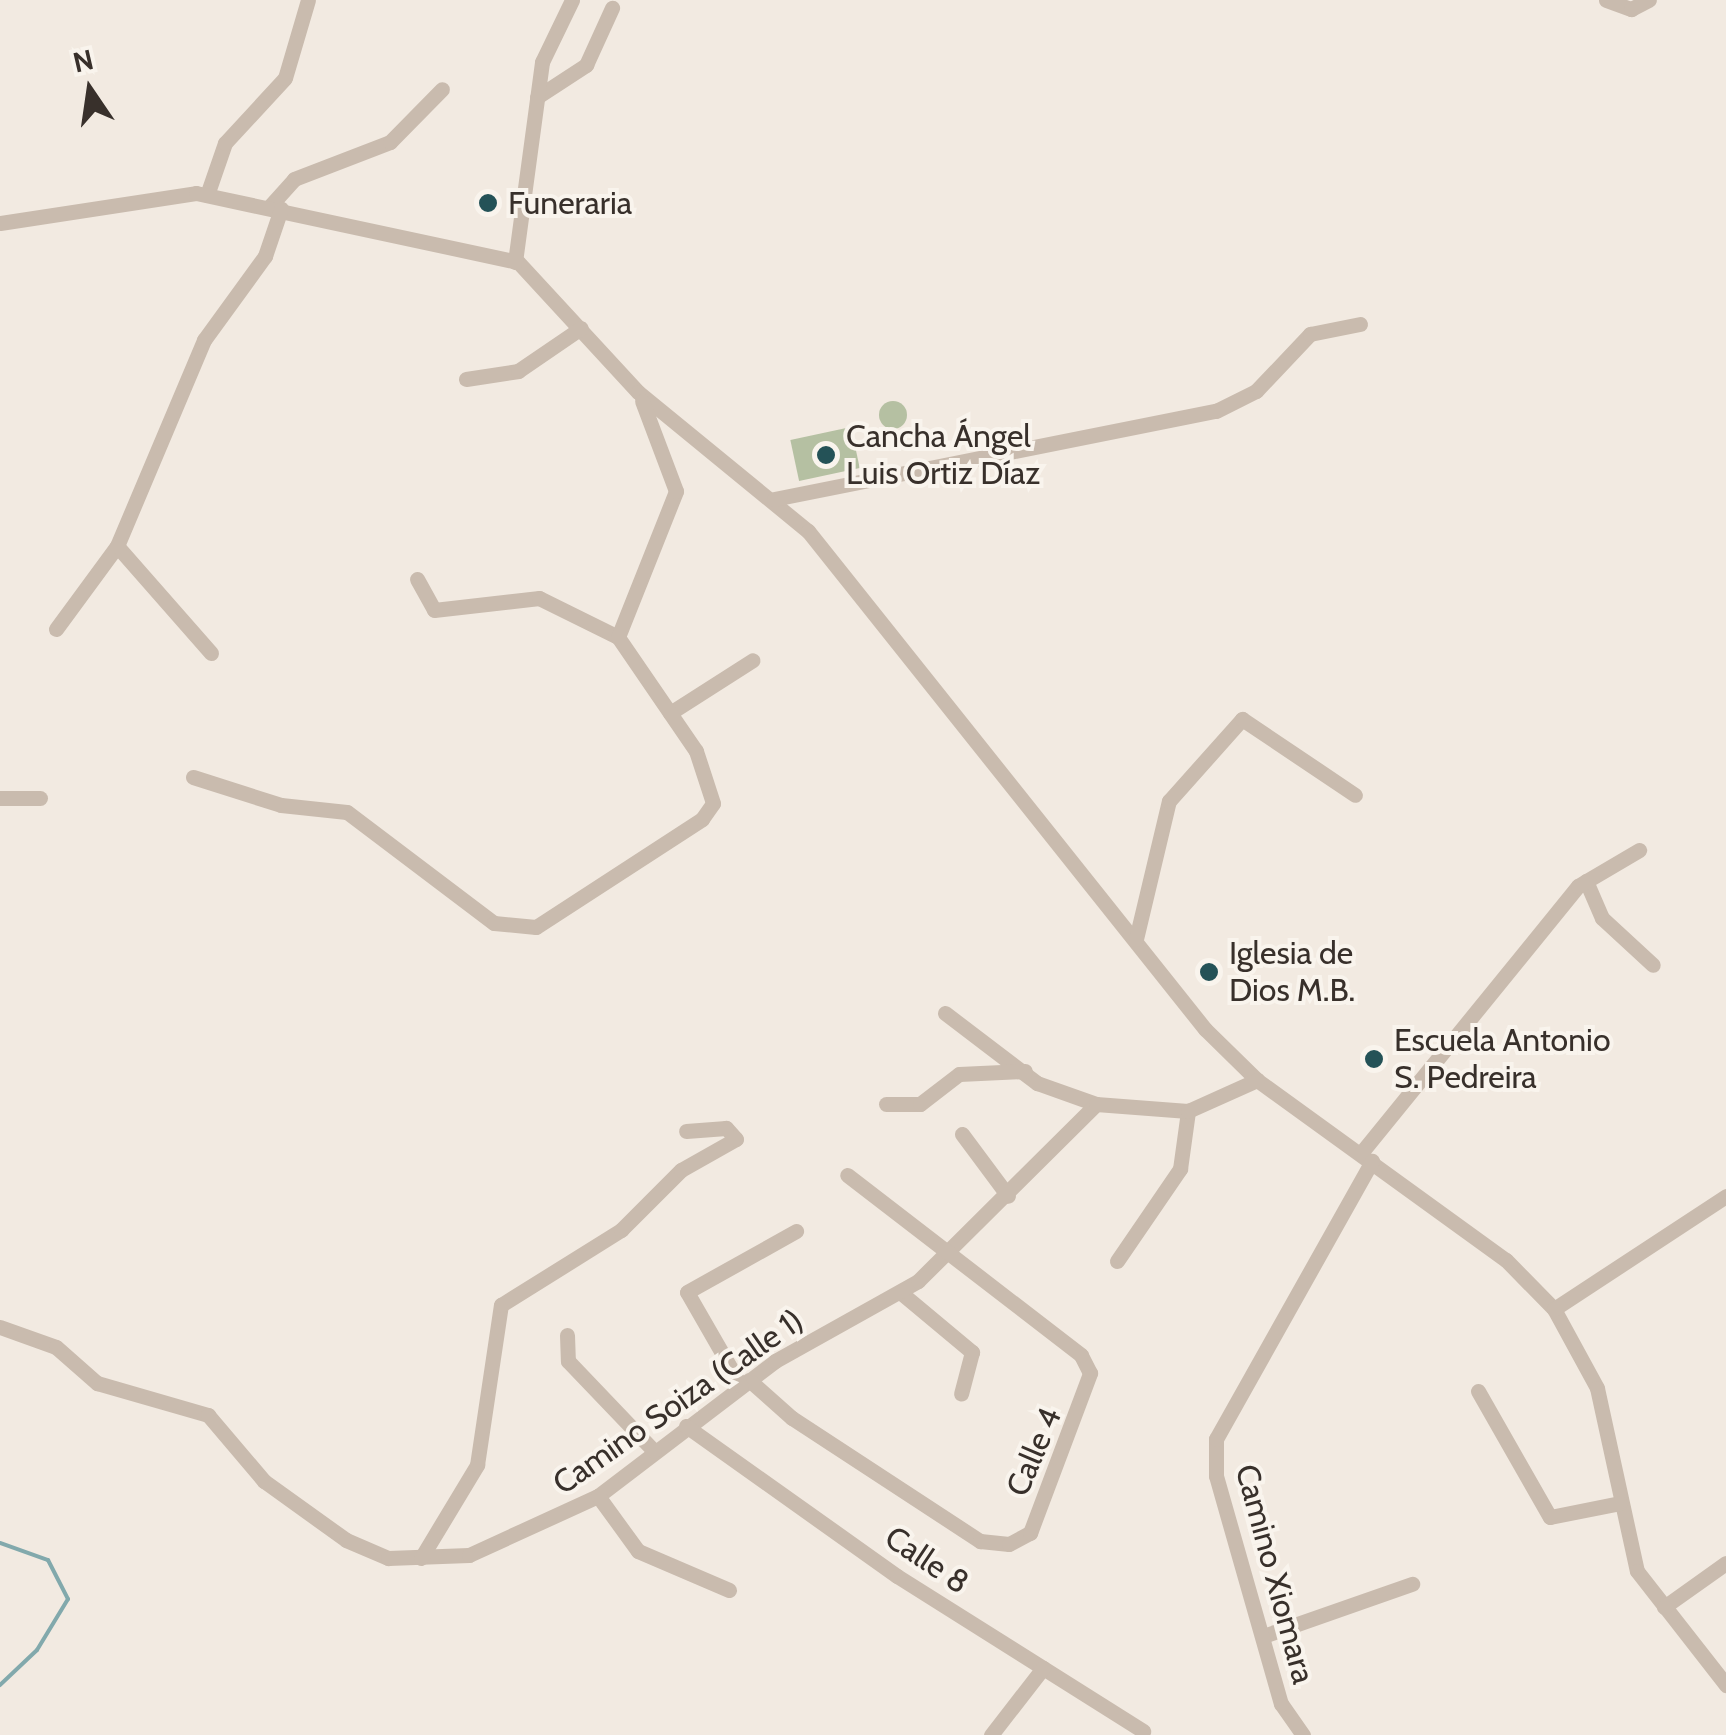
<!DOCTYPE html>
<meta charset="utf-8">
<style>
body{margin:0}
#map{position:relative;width:1726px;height:1735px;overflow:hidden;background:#f2eae1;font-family:Cabin,sans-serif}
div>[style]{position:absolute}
.green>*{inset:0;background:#b5c0a2;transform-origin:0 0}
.round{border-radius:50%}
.stream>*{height:4px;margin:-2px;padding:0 2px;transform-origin:2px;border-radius:2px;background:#82a9ac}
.minor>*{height:15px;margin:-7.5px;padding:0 7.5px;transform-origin:7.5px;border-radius:7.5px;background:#c9bbae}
.dots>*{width:28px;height:28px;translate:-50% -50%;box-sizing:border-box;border:5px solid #f9f4ed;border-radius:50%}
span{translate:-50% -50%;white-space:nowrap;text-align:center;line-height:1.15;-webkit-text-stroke:8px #f9f4ed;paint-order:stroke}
.poi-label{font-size:32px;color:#38302b}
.left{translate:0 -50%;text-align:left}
.street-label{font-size:32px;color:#38302b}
.north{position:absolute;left:40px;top:40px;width:100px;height:100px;-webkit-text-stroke:8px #f9f4ed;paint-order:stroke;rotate:347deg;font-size:28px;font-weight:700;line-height:40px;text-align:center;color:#38302b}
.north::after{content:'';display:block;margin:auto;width:35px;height:45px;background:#38302b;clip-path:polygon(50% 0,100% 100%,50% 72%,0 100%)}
</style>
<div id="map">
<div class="green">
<i class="round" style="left:879px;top:401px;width:28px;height:28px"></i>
<i style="left:851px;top:427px;width:42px;height:62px;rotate:78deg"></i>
</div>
<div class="stream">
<i style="left:0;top:1543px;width:51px;rotate:19.5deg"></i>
<i style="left:48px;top:1560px;width:44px;rotate:62.9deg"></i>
<i style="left:68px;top:1599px;width:60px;rotate:121.3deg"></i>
<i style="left:37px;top:1650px;width:51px;rotate:136.6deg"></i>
</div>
<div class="minor">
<i style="left:1606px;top:0;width:27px;rotate:20deg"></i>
<i style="left:1631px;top:9px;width:20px;rotate:-27deg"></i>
<i style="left:537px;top:97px;width:59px;rotate:-33.1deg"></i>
<i style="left:586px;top:65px;width:63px;rotate:-65.5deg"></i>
<i style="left:207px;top:195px;width:55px;rotate:-70.9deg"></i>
<i style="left:225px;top:143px;width:88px;rotate:-47.3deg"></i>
<i style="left:285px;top:78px;width:81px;rotate:-73.6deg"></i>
<i style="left:270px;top:206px;width:36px;rotate:-48deg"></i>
<i style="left:294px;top:179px;width:103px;rotate:-21.1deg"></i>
<i style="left:390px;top:142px;width:74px;rotate:-45.5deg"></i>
<i style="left:0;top:223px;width:198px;rotate:-8.7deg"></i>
<i style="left:196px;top:193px;width:329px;rotate:12.1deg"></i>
<i style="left:518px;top:262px;width:177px;rotate:47.3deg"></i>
<i style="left:638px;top:392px;width:220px;rotate:39.3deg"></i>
<i style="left:808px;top:531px;width:637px;rotate:51.44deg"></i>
<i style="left:1205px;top:1029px;width:73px;rotate:44.4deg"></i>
<i style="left:1257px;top:1080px;width:307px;rotate:35.9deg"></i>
<i style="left:1506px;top:1260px;width:69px;rotate:45.6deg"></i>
<i style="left:1554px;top:1309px;width:90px;rotate:61.4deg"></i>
<i style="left:1597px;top:1388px;width:187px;rotate:77.7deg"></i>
<i style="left:1637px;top:1571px;width:145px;rotate:52deg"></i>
<i style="left:515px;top:262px;width:202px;rotate:-82.3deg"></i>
<i style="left:542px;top:62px;width:69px;rotate:-64.2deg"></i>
<i style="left:466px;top:379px;width:53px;rotate:-8.7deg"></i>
<i style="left:518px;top:371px;width:76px;rotate:-34.3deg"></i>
<i style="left:774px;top:499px;width:451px;rotate:-11.3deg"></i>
<i style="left:1216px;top:411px;width:45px;rotate:-26.6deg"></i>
<i style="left:1256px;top:391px;width:79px;rotate:-46.5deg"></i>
<i style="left:1310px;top:334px;width:51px;rotate:-11.3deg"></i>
<i style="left:417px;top:579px;width:35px;rotate:61deg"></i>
<i style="left:434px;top:610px;width:106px;rotate:-6.5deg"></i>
<i style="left:539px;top:598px;width:88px;rotate:26.3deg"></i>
<i style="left:56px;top:629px;width:103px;rotate:-53.7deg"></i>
<i style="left:211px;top:653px;width:142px;rotate:-131.3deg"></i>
<i style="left:117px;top:546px;width:224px;rotate:-67.1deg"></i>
<i style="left:204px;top:340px;width:104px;rotate:-54deg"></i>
<i style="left:265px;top:256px;width:50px;rotate:-71.2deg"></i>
<i style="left:670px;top:713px;width:98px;rotate:-32.6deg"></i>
<i style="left:193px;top:777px;width:92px;rotate:17.7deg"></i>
<i style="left:281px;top:805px;width:66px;rotate:6.1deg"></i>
<i style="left:347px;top:812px;width:184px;rotate:37.1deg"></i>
<i style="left:494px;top:923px;width:42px;rotate:5.4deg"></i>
<i style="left:536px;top:927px;width:198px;rotate:-33deg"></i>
<i style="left:702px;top:819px;width:19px;rotate:-55deg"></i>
<i style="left:713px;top:803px;width:55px;rotate:-108.1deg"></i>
<i style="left:696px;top:751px;width:138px;rotate:-124.4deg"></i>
<i style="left:618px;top:637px;width:157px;rotate:-68.3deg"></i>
<i style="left:676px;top:491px;width:96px;rotate:-110.7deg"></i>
<i style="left:0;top:798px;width:40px"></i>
<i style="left:1586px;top:881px;width:40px;rotate:66.6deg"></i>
<i style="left:1602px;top:918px;width:69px;rotate:42.7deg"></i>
<i style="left:1136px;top:939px;width:142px;rotate:-76.6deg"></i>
<i style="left:1169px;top:801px;width:110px;rotate:-48.3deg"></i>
<i style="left:1242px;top:719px;width:136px;rotate:33.9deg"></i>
<i style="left:945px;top:1013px;width:116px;rotate:37.3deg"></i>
<i style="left:1037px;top:1083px;width:63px;rotate:19.6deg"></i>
<i style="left:886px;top:1104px;width:34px"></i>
<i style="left:920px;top:1104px;width:49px;rotate:-37.6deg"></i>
<i style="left:959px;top:1074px;width:66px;rotate:-2.6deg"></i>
<i style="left:962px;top:1134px;width:77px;rotate:53.4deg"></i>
<i style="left:1361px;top:1153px;width:344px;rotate:-50.9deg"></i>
<i style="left:1578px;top:886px;width:71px;rotate:-30.5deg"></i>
<i style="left:1117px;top:1261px;width:112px;rotate:-55.6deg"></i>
<i style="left:1180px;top:1169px;width:59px;rotate:-82.1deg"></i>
<i style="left:900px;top:1292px;width:94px;rotate:39.8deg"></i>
<i style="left:972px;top:1352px;width:43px;rotate:104.7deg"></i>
<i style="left:1554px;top:1309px;width:206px;rotate:-33.3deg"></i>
<i style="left:0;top:1327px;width:59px;rotate:19.7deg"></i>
<i style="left:56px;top:1347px;width:55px;rotate:41.3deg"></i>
<i style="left:97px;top:1383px;width:116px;rotate:16.1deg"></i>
<i style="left:208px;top:1415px;width:87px;rotate:49.7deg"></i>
<i style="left:264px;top:1481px;width:101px;rotate:35.7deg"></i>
<i style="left:346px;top:1540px;width:46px;rotate:23.2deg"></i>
<i style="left:388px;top:1558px;width:81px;rotate:-2.1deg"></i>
<i style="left:469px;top:1555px;width:142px;rotate:-24.6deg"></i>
<i style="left:598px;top:1496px;width:223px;rotate:-37.3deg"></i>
<i style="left:775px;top:1361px;width:164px;rotate:-29.2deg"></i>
<i style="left:918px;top:1281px;width:251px;rotate:-44.8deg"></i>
<i style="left:1096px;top:1104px;width:92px;rotate:4.4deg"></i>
<i style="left:1188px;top:1111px;width:76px;rotate:-24.2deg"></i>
<i style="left:567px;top:1335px;width:26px;rotate:88deg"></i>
<i style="left:568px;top:1361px;width:124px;rotate:46.3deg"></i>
<i style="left:749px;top:1380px;width:57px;rotate:41.5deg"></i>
<i style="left:792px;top:1418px;width:225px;rotate:33.2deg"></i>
<i style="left:980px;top:1541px;width:29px;rotate:6deg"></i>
<i style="left:1009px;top:1544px;width:24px;rotate:-28deg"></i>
<i style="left:1030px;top:1533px;width:171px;rotate:-69.4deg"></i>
<i style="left:1090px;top:1373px;width:20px;rotate:-117deg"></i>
<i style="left:1081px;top:1355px;width:295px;rotate:-142.4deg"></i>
<i style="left:741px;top:1386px;width:108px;rotate:-119.9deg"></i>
<i style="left:687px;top:1292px;width:125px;rotate:-29.2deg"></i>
<i style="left:1478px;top:1391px;width:145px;rotate:60.3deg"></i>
<i style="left:1550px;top:1517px;width:71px;rotate:-11.3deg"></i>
<i style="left:686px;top:1426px;width:259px;rotate:35.4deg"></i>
<i style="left:897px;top:1576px;width:291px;rotate:32.2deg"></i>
<i style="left:598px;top:1496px;width:68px;rotate:54deg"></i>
<i style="left:638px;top:1551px;width:99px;rotate:23.2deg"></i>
<i style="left:421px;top:1558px;width:109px;rotate:-58.9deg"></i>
<i style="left:477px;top:1465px;width:162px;rotate:-81.5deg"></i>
<i style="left:501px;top:1305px;width:142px;rotate:-32deg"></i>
<i style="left:621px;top:1230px;width:85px;rotate:-45deg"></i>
<i style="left:681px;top:1170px;width:63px;rotate:-29.4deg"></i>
<i style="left:736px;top:1139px;width:15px;rotate:-132deg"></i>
<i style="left:726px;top:1128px;width:40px;rotate:175.7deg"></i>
<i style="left:1664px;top:1607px;width:76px;rotate:-35.4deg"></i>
<i style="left:1266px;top:1635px;width:155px;rotate:-19.3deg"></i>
<i style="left:991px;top:1735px;width:85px;rotate:-52.2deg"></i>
<i style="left:1303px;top:1735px;width:38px;rotate:-125deg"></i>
<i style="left:1281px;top:1704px;width:237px;rotate:-105.9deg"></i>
<i style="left:1216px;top:1476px;width:37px;rotate:-90deg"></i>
<i style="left:1216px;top:1439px;width:319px;rotate:-60.7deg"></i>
</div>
<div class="dots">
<i style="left:488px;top:203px;background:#245257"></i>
<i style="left:826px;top:455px;background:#245257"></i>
<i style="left:1209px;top:972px;background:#245257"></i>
<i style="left:1374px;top:1059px;background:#245257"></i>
</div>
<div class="poi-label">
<span class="left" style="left:508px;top:203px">Funeraria</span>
<span class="left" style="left:846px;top:455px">Cancha Ángel<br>Luis Ortiz Díaz</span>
<span class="left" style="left:1229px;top:972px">Iglesia de<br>Dios M.B.</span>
<span class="left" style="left:1394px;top:1059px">Escuela Antonio<br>S. Pedreira</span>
</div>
<div class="street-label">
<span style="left:678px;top:1402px;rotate:-35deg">Camino Soiza (Calle 1)</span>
<span style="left:1034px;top:1452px;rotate:-67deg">Calle 4</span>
<span style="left:927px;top:1560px;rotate:34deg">Calle 8</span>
<span style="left:1275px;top:1574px;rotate:75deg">Camino Xiomara</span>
</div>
<div class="north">N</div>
</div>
